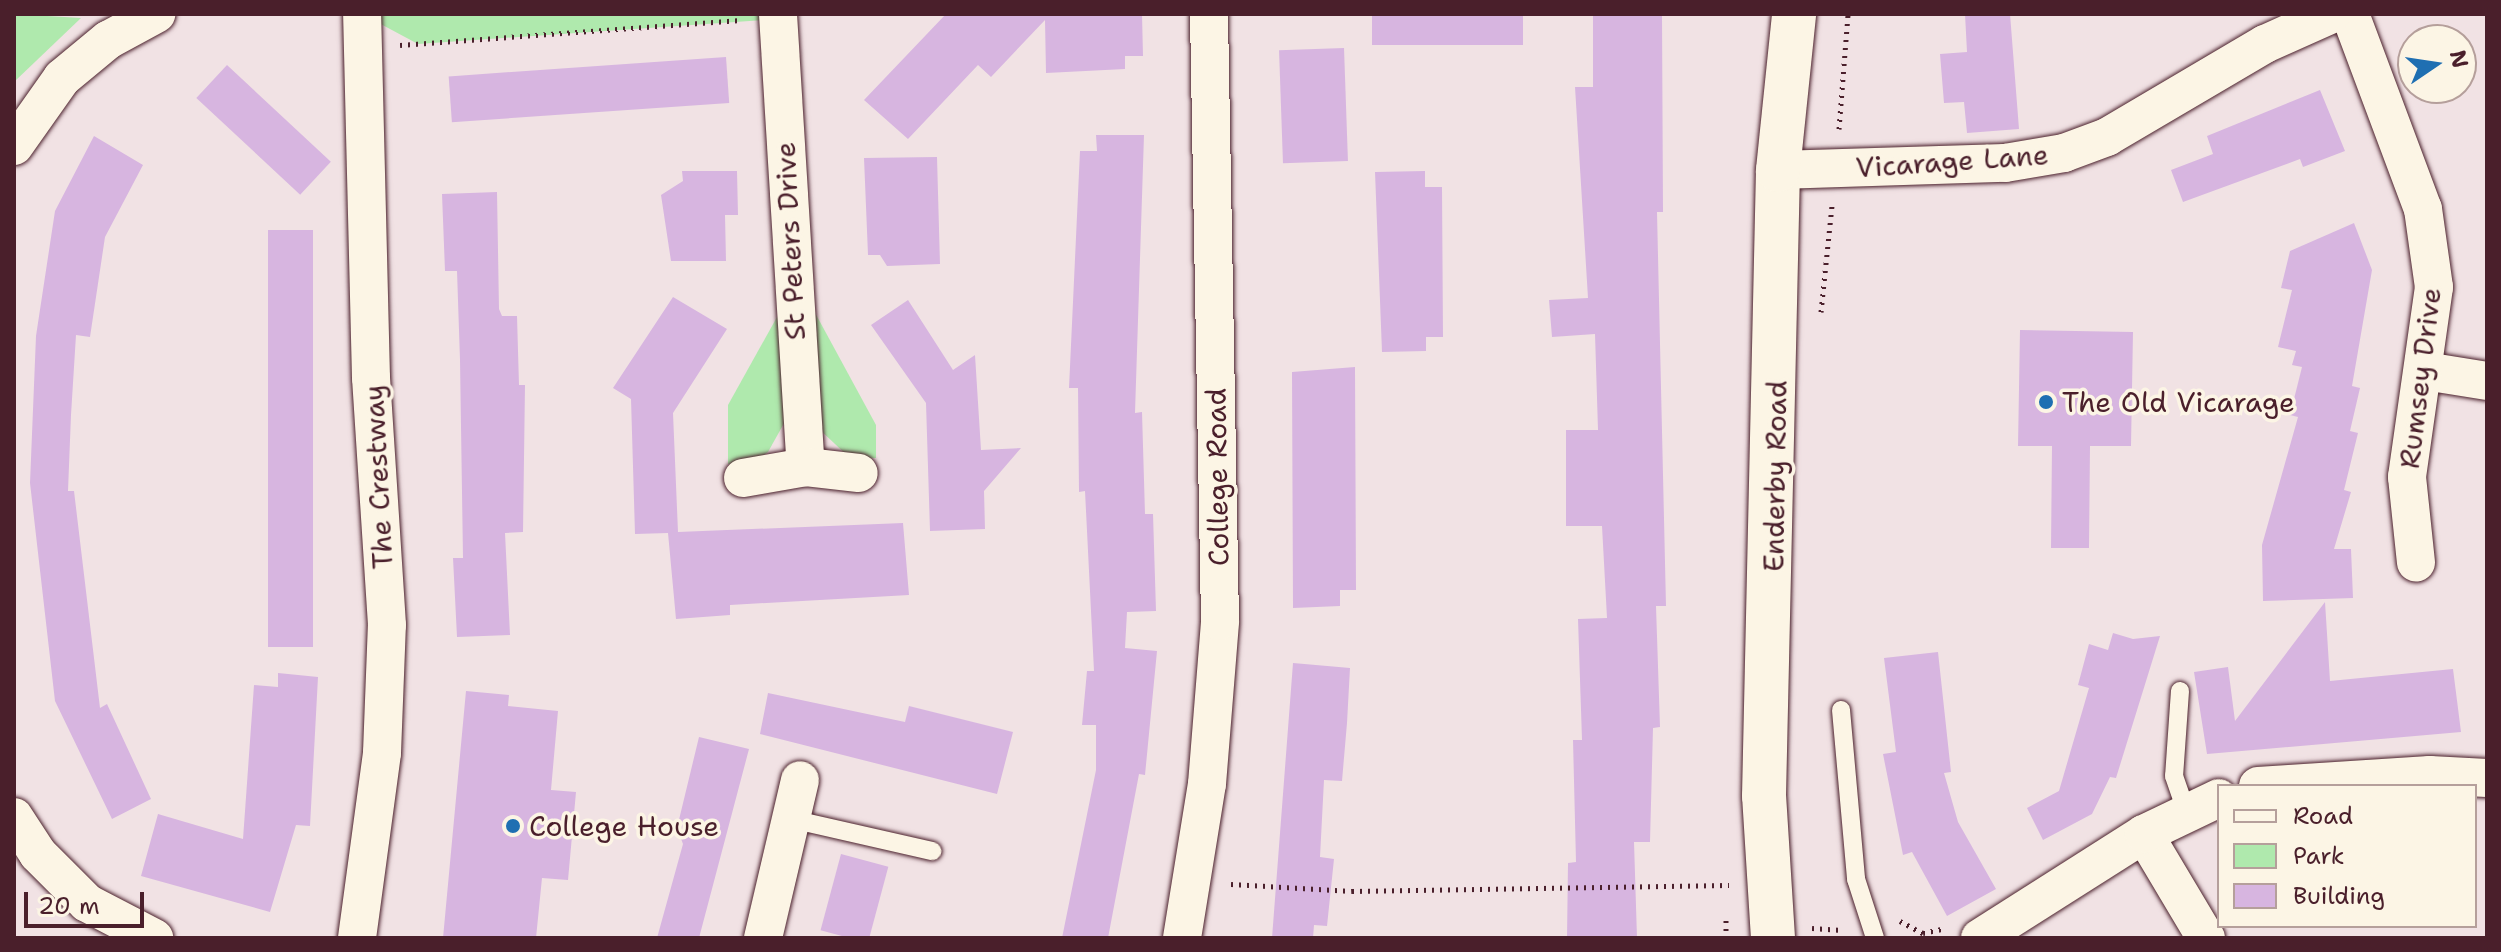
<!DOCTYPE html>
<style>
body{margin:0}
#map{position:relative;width:2501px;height:952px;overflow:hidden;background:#f1e2e4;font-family:"Shantell Sans",sans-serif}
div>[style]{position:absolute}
.green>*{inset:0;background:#afe9ad}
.building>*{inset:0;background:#d7b5e0;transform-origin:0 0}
.path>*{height:5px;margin-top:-2.5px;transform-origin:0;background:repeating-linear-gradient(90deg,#4a1f2b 0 2px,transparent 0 8px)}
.roads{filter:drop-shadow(0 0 2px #4a1f2b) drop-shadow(0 0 2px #4a1f2b)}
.lane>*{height:18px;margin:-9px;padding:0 9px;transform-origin:9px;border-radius:9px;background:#fcf5e5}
.street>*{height:38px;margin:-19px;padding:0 19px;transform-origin:19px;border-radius:19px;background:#fcf5e5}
.secondary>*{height:44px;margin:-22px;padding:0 22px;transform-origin:22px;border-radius:22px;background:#fcf5e5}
.dots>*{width:22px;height:22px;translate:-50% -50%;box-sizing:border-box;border:4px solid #fcf5e5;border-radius:50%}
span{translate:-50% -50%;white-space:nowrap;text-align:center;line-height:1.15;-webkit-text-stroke:7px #fcf5e5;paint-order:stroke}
.street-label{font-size:28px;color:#4a1f2b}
.poi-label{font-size:28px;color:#4a1f2b}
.left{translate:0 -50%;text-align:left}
.frame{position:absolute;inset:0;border:16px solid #4a1f2b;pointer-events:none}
.legend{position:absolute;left:2217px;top:784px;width:260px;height:144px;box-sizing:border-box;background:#fcf5e5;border:2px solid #b59f9b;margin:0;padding:10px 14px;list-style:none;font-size:24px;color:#4a1f2b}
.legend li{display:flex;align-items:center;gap:16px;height:40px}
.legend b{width:40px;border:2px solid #b59f9b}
.north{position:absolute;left:2397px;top:24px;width:80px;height:80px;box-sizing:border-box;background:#fcf5e5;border:2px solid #b59f9b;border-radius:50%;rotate:77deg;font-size:22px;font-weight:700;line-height:32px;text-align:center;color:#4a1f2b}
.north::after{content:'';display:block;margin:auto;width:28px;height:36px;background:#1f6fb2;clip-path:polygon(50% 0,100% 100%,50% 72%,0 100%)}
.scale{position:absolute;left:24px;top:892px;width:120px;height:36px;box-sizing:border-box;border:4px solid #4a1f2b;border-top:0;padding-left:10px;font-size:24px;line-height:28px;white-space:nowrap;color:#4a1f2b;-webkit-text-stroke:6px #fcf5e5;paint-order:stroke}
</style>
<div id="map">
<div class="green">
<i style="clip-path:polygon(14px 14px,81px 18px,14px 82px)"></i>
<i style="clip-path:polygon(362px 14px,778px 14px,778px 19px,418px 44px)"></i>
<i style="clip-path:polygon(782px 308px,792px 409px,768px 452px,752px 463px,728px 464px,728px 405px)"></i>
<i style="clip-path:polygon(813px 309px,876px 425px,876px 458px,851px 459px,819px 429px)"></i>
</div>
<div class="building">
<i style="clip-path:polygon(946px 14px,1142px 14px,1143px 56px,1125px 56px,1125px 69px,1046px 73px,1045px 20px,991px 77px,978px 65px,908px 139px,864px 100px)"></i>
<i style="left:1372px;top:14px;width:151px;height:31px"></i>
<i style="clip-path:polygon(1662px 14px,1663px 212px,1657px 212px,1666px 606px,1656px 606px,1660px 727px,1653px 728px,1650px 842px,1634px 842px,1637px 938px,1567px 938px,1568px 863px,1576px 862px,1573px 740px,1582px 740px,1578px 619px,1607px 618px,1602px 526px,1566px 526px,1566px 430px,1598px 430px,1595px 334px,1552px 337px,1549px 300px,1588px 298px,1575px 87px,1593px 87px,1593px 16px)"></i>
<i style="clip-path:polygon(1965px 14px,2010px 14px,2019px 129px,1967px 133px,1964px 102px,1944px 103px,1940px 54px,1967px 52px)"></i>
<i style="left:1344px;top:48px;width:113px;height:65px;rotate:88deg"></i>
<i style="left:726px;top:57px;width:46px;height:278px;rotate:86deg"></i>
<i style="left:227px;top:65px;width:142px;height:45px;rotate:43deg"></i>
<i style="clip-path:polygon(2320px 90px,2345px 151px,2303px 167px,2300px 159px,2183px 202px,2171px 170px,2213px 154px,2207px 136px)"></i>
<i style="clip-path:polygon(1096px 135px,1144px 135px,1135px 413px,1142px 412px,1145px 514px,1153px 514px,1156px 611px,1127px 612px,1125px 648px,1157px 651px,1145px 775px,1139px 774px,1108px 938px,1062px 938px,1096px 770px,1096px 725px,1082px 725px,1087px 671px,1094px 671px,1085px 491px,1079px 492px,1078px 388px,1069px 388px,1080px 151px,1097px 151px)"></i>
<i style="clip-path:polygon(94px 136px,143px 165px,105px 237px,90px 337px,76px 335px,71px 415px,68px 491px,74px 491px,100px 708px,107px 704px,151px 799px,112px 819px,55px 701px,30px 483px,36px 336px,55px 211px)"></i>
<i style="clip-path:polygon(937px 157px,940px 264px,887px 266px,880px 255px,868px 255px,864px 158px)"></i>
<i style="clip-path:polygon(682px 171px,737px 171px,738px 215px,725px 215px,726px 261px,671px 261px,661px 195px,683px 181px)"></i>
<i style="clip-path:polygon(1425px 171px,1425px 187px,1442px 187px,1443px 337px,1426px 337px,1426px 351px,1382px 352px,1375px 172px)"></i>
<i style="clip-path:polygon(497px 192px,499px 309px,502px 316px,517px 316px,519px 385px,525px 385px,523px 532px,505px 533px,510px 635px,457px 637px,453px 558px,463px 558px,460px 360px,457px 271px,445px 271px,442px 194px)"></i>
<i style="clip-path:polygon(2354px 223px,2372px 270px,2352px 386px,2360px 388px,2350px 431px,2358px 433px,2344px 490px,2351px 492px,2334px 549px,2351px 549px,2353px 598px,2263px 601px,2262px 545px,2298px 417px,2290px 415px,2302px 367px,2292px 365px,2296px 351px,2278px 347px,2292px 290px,2281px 288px,2290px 251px)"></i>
<i style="left:268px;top:230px;width:45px;height:417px"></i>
<i style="clip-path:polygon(673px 297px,727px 329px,673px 413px,678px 532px,903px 523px,909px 595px,730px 605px,730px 615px,676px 619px,668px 533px,635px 534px,631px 399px,613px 388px)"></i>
<i style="clip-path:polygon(908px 300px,953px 370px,975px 355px,981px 450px,1021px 448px,984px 491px,985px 529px,930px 531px,926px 403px,871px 325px)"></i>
<i style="clip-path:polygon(2020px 330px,2133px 332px,2131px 446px,2090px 446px,2089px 548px,2051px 548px,2052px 446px,2018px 446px)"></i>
<i style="clip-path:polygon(1355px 367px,1356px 590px,1340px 590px,1340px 606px,1293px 608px,1292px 372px)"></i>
<i style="clip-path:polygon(2325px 602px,2330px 681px,2453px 669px,2461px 732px,2207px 754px,2194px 672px,2228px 667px,2235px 721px)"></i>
<i style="clip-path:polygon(2113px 633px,2133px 639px,2160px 636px,2116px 778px,2110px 777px,2092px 814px,2043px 840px,2027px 808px,2059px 791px,2089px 688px,2078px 685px,2089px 644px,2108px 650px)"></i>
<i style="clip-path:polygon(1938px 652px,1951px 772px,1944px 773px,1958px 822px,1996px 889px,1947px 916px,1912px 852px,1903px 855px,1883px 754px,1896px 752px,1884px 658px)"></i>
<i style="clip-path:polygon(1293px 663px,1350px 668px,1347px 723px,1342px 781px,1324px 780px,1320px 857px,1334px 859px,1327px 926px,1314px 925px,1313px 938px,1272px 938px)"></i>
<i style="clip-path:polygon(278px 673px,318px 677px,310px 826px,296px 825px,270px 912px,141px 876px,158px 814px,243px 839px,254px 685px,278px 687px)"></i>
<i style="clip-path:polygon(466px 691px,509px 695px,508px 706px,558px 711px,551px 790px,576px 792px,568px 880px,542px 878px,536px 938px,443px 938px)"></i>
<i style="clip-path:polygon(768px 693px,905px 722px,909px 706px,1013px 732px,997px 794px,760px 734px)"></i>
<i style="clip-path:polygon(699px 737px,749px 749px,699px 938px,657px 938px,683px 844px,677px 828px)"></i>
<i style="left:841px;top:854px;width:49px;height:79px;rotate:15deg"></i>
</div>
<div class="path">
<i style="left:400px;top:45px;width:342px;rotate:-4.2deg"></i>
<i style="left:1839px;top:129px;width:115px;rotate:-85.5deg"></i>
<i style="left:1821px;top:312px;width:107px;rotate:-84.1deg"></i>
<i style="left:1231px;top:884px;width:121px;rotate:3.3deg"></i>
<i style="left:1352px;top:891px;width:377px;rotate:-0.9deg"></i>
<i style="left:1900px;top:921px;width:26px;rotate:28deg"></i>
<i style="left:1923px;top:933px;width:19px;rotate:-12deg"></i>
<i style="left:1812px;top:928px;width:30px;rotate:4deg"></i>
<i style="left:1726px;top:938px;width:19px;rotate:-90deg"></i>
</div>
<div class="roads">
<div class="lane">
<i style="left:2180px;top:691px;width:85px;rotate:94deg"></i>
<i style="left:2174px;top:776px;width:36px;rotate:71deg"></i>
<i style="left:1841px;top:710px;width:170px;rotate:84.9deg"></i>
<i style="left:1856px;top:879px;width:62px;rotate:72.1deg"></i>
<i style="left:791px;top:819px;width:145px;rotate:12.8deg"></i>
</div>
<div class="street">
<i style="left:778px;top:14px;width:454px;rotate:86.5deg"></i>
<i style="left:806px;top:467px;width:53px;rotate:6.5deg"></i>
<i style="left:2350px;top:14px;width:208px;rotate:69.5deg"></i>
<i style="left:2423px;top:209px;width:79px;rotate:82deg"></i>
<i style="left:2434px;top:287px;width:192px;rotate:98.1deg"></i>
<i style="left:2407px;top:477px;width:86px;rotate:84deg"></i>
<i style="left:14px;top:146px;width:83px;rotate:-54.8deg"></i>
<i style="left:62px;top:78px;width:60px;rotate:-39.6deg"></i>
<i style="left:108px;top:40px;width:55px;rotate:-28.4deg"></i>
<i style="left:1778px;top:170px;width:227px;rotate:-1.8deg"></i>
<i style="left:2005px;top:163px;width:60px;rotate:-9.6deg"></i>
<i style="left:2064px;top:153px;width:46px;rotate:-20.4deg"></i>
<i style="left:2107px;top:137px;width:183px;rotate:-30.5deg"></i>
<i style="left:2265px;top:44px;width:73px;rotate:-24.1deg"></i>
<i style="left:2425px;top:371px;width:63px;rotate:9.2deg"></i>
<i style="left:743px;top:478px;width:64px;rotate:-9.9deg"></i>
<i style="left:2258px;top:786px;width:172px;rotate:-3.7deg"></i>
<i style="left:2430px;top:775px;width:57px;rotate:3deg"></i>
<i style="left:14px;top:817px;width:44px;rotate:57deg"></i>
<i style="left:38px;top:854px;width:69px;rotate:45deg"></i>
<i style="left:87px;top:903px;width:76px;rotate:27.6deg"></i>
<i style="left:2144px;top:834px;width:121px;rotate:59.2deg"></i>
<i style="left:357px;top:938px;width:187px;rotate:-82.3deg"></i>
<i style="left:382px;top:753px;width:128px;rotate:-87.8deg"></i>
<i style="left:387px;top:625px;width:248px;rotate:-93.7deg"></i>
<i style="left:371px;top:378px;width:364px;rotate:-91.4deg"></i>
<i style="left:763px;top:938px;width:162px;rotate:-76.8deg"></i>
<i style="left:1182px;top:938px;width:156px;rotate:-80.8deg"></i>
<i style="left:1207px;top:784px;width:164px;rotate:-85.4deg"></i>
<i style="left:1220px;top:621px;width:607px;rotate:-91.04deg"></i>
<i style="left:1980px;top:938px;width:194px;rotate:-32.4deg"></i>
<i style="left:2144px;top:834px;width:83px;rotate:-25.6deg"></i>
</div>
<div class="secondary">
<i style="left:1773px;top:938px;width:142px;rotate:-93.6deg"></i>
<i style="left:1764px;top:796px;width:626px;rotate:-88.72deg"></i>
<i style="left:1778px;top:170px;width:157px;rotate:-84.1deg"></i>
</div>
</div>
<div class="dots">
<i style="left:2046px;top:402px;background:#1f6fb2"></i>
<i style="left:513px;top:826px;background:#1f6fb2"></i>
</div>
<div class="street-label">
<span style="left:1952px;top:161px;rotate:-4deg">Vicarage Lane</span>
<span style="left:790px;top:241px;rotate:-93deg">St Peters Drive</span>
<span style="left:2420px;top:378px;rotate:-83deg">Rumsey Drive</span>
<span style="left:1775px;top:476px;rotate:-89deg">Enderby Road</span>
<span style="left:378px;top:477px;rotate:-93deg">The Crestway</span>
<span style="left:1217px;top:477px;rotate:-91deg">College Road</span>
</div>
<div class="poi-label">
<span class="left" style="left:2062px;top:402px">The Old Vicarage</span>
<span class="left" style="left:529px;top:826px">College House</span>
</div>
<div class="frame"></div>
<ul class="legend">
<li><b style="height:10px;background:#fcf5e5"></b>Road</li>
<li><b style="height:22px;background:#afe9ad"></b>Park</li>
<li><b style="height:22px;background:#d7b5e0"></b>Building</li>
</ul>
<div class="north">N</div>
<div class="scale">20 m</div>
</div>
